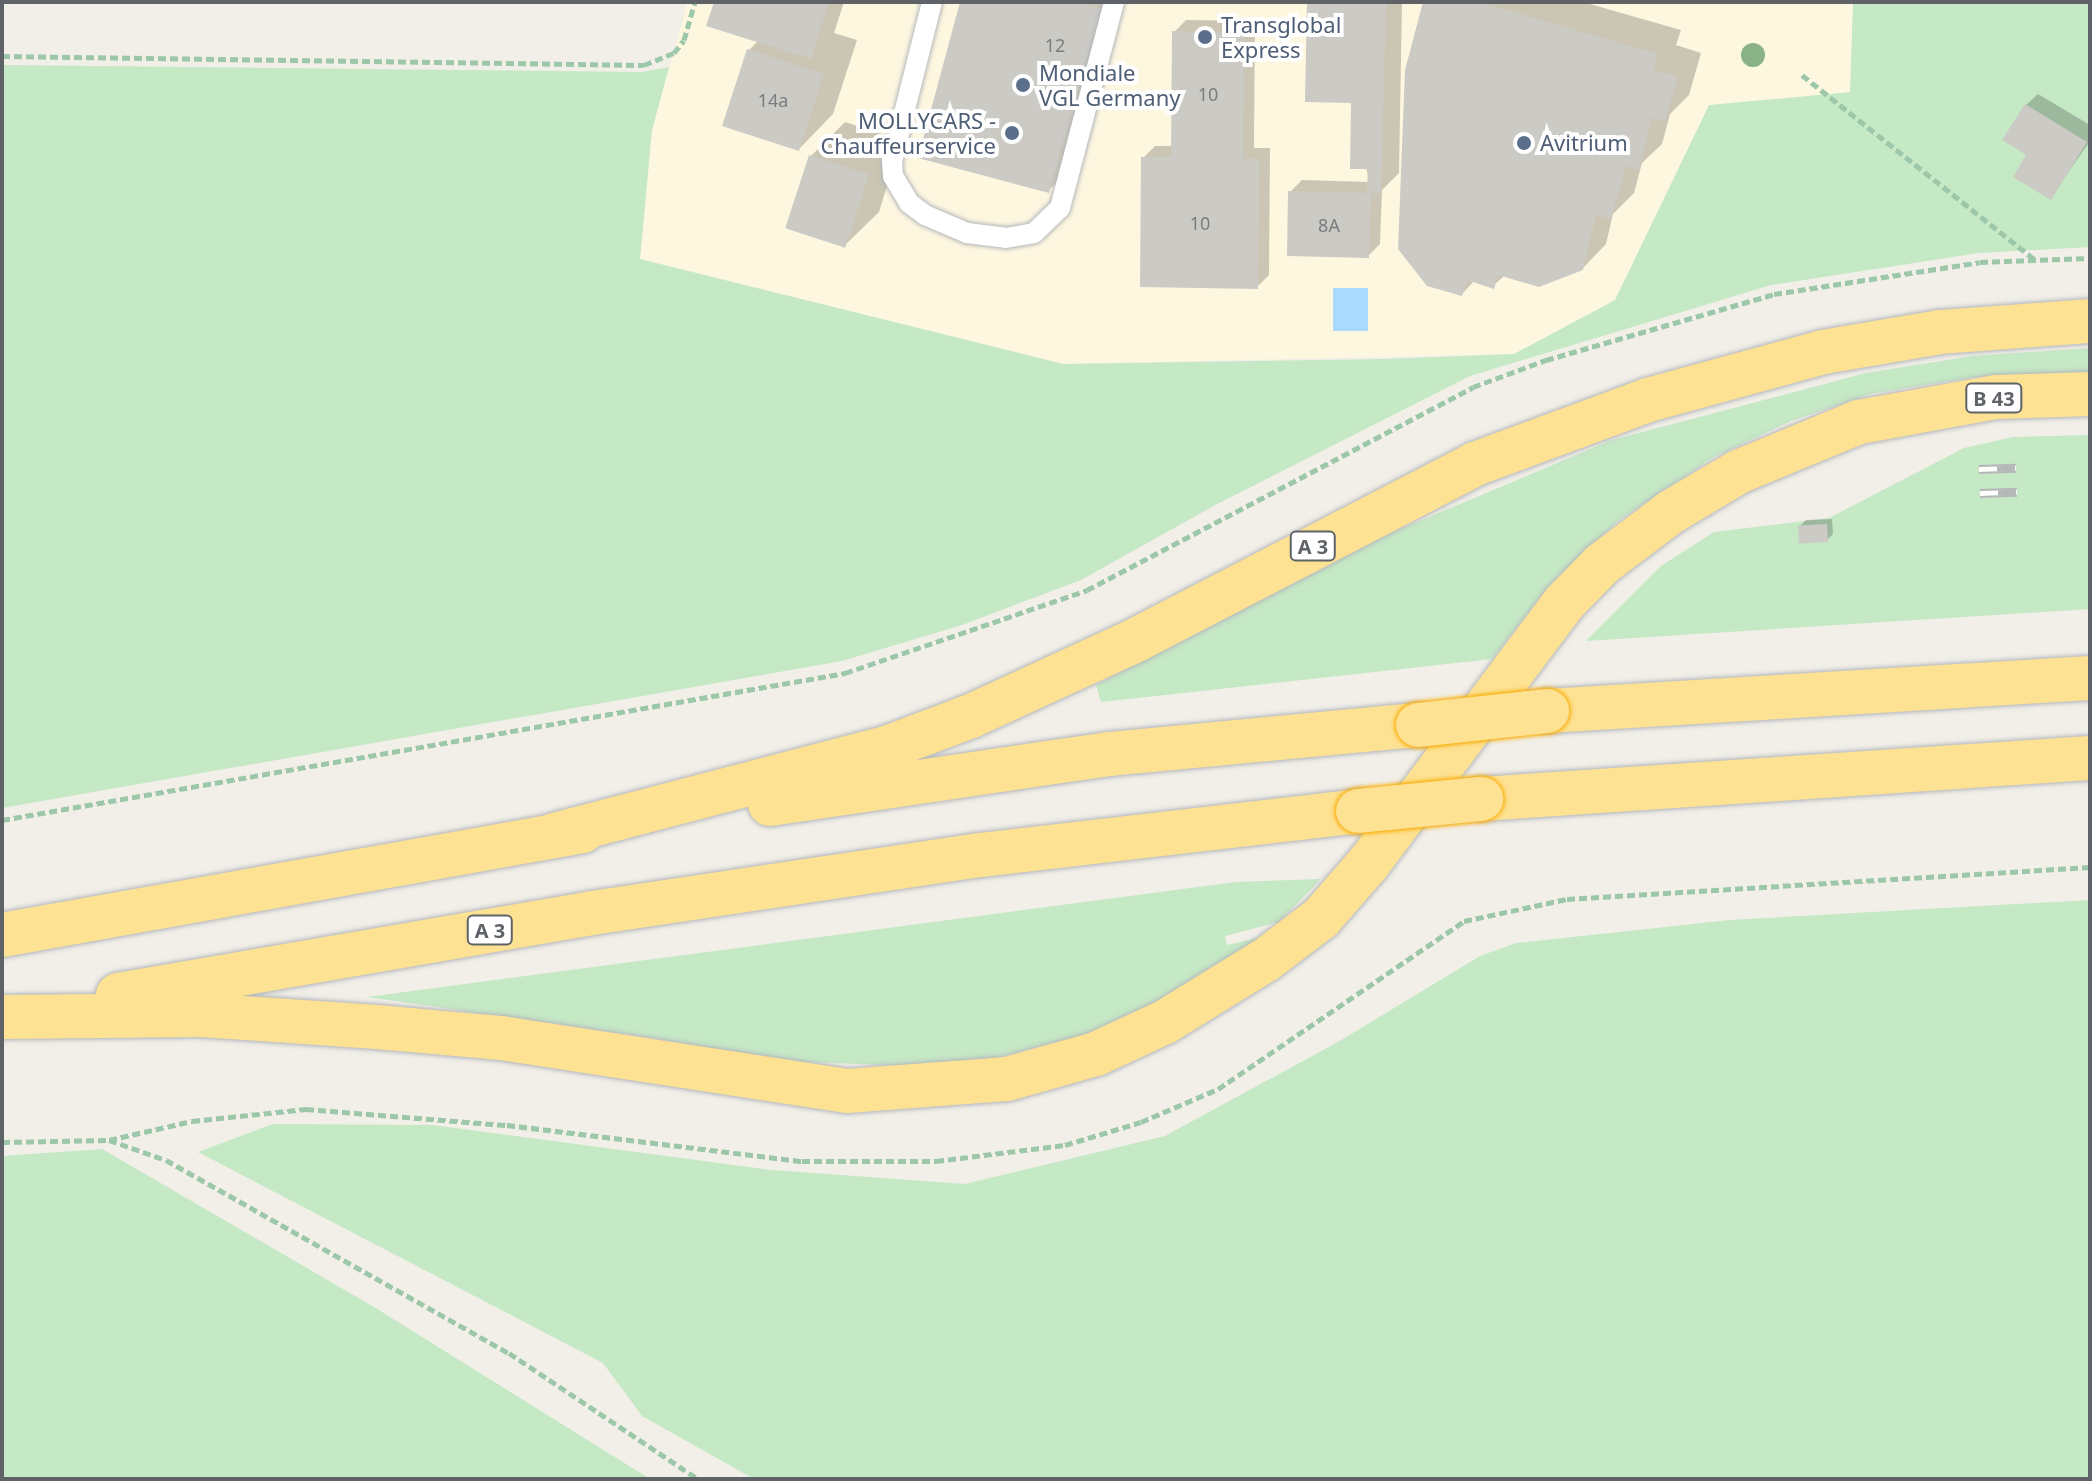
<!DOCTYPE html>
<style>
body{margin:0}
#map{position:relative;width:2092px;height:1481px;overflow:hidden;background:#f1efe8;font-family:"Noto Sans",sans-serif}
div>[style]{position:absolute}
.commercial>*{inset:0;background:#fef7e0}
.green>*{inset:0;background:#c5e8c5}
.water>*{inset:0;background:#aadaff;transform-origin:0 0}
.shadow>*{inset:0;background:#0003}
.building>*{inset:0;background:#cccac5;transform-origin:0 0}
.path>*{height:5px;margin-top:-2.5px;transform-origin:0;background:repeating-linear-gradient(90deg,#9cc7a9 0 8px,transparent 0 12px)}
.roads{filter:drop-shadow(0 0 2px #b5b8bc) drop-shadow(0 0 2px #b5b8bc)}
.service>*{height:20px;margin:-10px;padding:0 10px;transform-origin:10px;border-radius:10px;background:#fff}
.motorway>*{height:44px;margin:-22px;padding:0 22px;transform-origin:22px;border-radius:22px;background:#fde293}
.rail>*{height:9px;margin-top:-4.5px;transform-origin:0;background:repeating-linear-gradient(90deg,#fff 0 18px,#b6b7b8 0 36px);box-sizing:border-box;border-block:2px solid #b6b7b8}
.bridges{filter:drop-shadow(0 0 2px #f9ab00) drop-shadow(0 0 2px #f9ab00)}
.motorway-bridge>*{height:44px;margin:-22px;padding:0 22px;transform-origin:22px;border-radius:22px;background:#fde293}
.trees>*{width:24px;height:24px;margin:-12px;border-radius:50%;background:#89b387}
.dots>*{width:22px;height:22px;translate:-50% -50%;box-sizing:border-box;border:4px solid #fff;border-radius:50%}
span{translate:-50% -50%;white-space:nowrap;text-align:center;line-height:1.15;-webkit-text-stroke:8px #fff;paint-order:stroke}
.number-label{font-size:18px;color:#7a7d7f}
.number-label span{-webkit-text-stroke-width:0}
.shield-label span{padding:2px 6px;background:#fff;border:2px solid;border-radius:6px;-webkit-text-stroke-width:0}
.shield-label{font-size:20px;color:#5f6368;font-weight:700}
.service-label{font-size:22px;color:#4e5e75}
.left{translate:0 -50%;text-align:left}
.right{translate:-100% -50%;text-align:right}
.frame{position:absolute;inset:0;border:4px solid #5f6368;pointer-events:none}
</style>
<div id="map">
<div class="commercial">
<i style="clip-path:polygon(688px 2px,1919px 2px,1911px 142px,1647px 294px,1514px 354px,1063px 364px,640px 259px,652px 130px)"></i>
</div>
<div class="green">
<i style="clip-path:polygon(1853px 2px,2090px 2px,2090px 247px,1979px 253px,1771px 285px,1470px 376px,1217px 504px,1081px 580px,962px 625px,842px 661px,2px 808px,2px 65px,642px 72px,669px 67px,652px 130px,640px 259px,1063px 364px,1385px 359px,1514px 354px,1615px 300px,1709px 105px,1850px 92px)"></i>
<i style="clip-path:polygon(2090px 348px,2090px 373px,1974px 377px,1870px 394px,1791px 421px,1714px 457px,1619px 520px,1556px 578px,1492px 659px,1101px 702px,1096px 685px,1372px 541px,1612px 440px,1866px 373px,1972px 356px)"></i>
<i style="clip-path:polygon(2090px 435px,2090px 609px,1586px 641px,1661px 566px,1714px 532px,1829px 518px,1964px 448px,2013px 437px)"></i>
<i style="clip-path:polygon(1321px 879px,1279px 922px,1225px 936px,1227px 945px,1265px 936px,1175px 995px,1085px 1035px,994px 1058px,918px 1066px,773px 1061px,654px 1038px,367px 997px,1236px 882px)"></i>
<i style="clip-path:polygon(2090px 900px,2090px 1479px,754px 1479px,642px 1416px,603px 1363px,198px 1152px,273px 1124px,432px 1125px,772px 1170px,965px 1184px,1165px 1136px,1338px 1042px,1480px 956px,1516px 943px,1730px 920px)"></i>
<i style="clip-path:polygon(102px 1149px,374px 1307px,650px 1479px,2px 1479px,2px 1156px)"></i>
</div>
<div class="water">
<i style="left:1333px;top:288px;width:35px;height:43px"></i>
</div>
<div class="shadow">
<i style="clip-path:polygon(716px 2px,844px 2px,834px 33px,857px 40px,833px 114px,800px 148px,749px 50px,759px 40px)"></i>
<i style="clip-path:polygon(962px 2px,1115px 2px,1066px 173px,1048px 191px)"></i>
<i style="clip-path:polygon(1310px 2px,1402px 2px,1399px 173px,1382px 190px,1380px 244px,1368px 256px,1290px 192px,1302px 180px,1369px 182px,1354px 101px)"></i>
<i style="clip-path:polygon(1425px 2px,1583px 2px,1681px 30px,1676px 45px,1701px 53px,1689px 95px,1670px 114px,1662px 144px,1642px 163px,1634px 193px,1613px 214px,1606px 244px,1582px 269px,1505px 275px,1493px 286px,1475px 280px,1462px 294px)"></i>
<i style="clip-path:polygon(1186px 20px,1255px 21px,1254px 148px,1270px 148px,1269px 275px,1257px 287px,1143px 158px,1155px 146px,1173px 146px,1174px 32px)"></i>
<i style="clip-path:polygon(2038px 94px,2090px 125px,2090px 141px,2051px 197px,2026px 105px)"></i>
<i style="clip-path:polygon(845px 122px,901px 140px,879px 212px,845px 245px,811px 156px)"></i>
<i style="clip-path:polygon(1832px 519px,1833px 534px,1827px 540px,1800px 526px,1806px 520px)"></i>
</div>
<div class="building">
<i style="clip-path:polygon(714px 2px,829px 2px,811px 59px,706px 26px)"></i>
<i style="clip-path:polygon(960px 2px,1079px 2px,1101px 8px,1049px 193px,918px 158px)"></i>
<i style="clip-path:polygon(1307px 2px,1386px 4px,1381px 193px,1371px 193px,1369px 258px,1287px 256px,1288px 191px,1367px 193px,1368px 169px,1350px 169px,1351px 103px,1305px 102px)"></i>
<i style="clip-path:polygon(1423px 2px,1479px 2px,1658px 54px,1653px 69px,1678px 77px,1665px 121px,1652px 118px,1639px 170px,1626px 166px,1611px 219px,1596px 215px,1583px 270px,1539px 287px,1498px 275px,1494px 289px,1467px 280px,1462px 296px,1427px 286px,1398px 249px,1405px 70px)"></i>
<i style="clip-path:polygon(1172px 31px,1244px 32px,1243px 159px,1259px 159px,1258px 289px,1140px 287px,1141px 157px,1171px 157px)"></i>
<i style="left:747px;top:49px;width:81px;height:81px;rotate:18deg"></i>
<i style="clip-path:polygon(2025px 104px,2087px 142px,2051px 200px,2013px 177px,2026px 155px,2002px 140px)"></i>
<i style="left:809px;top:155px;width:63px;height:77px;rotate:18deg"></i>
<i style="left:1827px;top:524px;width:18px;height:29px;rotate:87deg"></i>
</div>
<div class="path">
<i style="left:2px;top:56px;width:642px;rotate:0.8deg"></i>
<i style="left:644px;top:65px;width:32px;rotate:-22deg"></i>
<i style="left:674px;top:53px;width:16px;rotate:-52deg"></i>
<i style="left:684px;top:40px;width:40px;rotate:-74deg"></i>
<i style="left:1802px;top:75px;width:298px;rotate:38.4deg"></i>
<i style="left:2px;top:820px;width:856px;rotate:-9.89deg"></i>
<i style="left:845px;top:673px;width:256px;rotate:-18.9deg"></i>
<i style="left:1087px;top:590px;width:436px;rotate:-27.7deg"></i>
<i style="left:1473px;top:387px;width:78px;rotate:-20.3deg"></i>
<i style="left:1546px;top:360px;width:237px;rotate:-16.1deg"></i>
<i style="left:1774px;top:294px;width:208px;rotate:-8.8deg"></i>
<i style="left:1980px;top:262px;width:110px;rotate:-2.1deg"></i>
<i style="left:109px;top:1140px;width:85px;rotate:-12.9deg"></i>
<i style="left:192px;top:1121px;width:115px;rotate:-6deg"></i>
<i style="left:306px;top:1109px;width:202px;rotate:4.6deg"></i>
<i style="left:507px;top:1125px;width:297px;rotate:7deg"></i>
<i style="left:802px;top:1161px;width:134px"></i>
<i style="left:936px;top:1161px;width:130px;rotate:-7.1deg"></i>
<i style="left:1065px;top:1145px;width:79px;rotate:-16.8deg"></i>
<i style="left:1141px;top:1122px;width:84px;rotate:-23.2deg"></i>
<i style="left:1218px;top:1089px;width:298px;rotate:-34.3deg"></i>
<i style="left:1464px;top:921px;width:105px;rotate:-12.1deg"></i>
<i style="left:1567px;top:899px;width:524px;rotate:-3.5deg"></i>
<i style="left:2px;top:1142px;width:107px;rotate:-1.1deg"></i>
<i style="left:109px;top:1140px;width:60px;rotate:19.3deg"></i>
<i style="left:166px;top:1160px;width:394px;rotate:29.4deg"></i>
<i style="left:509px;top:1353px;width:227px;rotate:33.7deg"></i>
</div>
<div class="roads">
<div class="service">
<i style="left:932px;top:2px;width:164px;rotate:104.1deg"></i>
<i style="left:892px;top:161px;width:15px;rotate:86deg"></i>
<i style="left:893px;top:176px;width:31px;rotate:59deg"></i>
<i style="left:909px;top:203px;width:20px;rotate:37deg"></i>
<i style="left:925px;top:215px;width:46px;rotate:23.2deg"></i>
<i style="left:967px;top:233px;width:39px;rotate:7deg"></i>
<i style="left:1006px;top:238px;width:28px;rotate:-10deg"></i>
<i style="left:1034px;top:233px;width:36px;rotate:-44deg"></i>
<i style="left:1060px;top:208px;width:213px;rotate:-75.3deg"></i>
</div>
<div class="motorway">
<i style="left:1547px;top:711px;width:544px;rotate:-3.48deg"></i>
<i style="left:1481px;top:799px;width:610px;rotate:-3.85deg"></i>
<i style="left:770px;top:804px;width:343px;rotate:-8.4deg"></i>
<i style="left:1109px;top:754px;width:310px;rotate:-5.4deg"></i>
<i style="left:554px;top:835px;width:346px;rotate:-14.7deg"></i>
<i style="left:889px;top:747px;width:88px;rotate:-20.7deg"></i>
<i style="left:971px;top:716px;width:182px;rotate:-24.7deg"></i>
<i style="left:1136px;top:640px;width:382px;rotate:-27.4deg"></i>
<i style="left:1475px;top:464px;width:184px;rotate:-20.3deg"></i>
<i style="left:1648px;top:400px;width:181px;rotate:-15.3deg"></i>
<i style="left:1823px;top:352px;width:119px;rotate:-9.7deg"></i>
<i style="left:1940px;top:332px;width:150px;rotate:-4.2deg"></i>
<i style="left:2px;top:935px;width:590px;rotate:-10.15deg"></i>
<i style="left:118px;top:995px;width:481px;rotate:-9.8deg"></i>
<i style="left:592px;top:913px;width:392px;rotate:-8.5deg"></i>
<i style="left:980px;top:855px;width:381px;rotate:-6.6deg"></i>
<i style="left:2px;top:1017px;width:198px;rotate:-0.6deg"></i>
<i style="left:200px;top:1015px;width:177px;rotate:3.9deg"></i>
<i style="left:377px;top:1027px;width:124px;rotate:5.1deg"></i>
<i style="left:501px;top:1038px;width:350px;rotate:8.7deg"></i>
<i style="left:847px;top:1091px;width:160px;rotate:-4.3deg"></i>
<i style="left:1007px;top:1079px;width:92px;rotate:-15.7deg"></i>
<i style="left:1096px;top:1054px;width:76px;rotate:-24.9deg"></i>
<i style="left:1165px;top:1022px;width:120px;rotate:-31.7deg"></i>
<i style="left:1267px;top:959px;width:68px;rotate:-37.2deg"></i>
<i style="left:1321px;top:918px;width:72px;rotate:-49deg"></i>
<i style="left:1368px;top:864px;width:326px;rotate:-53.1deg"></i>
<i style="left:1564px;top:603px;width:54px;rotate:-45.7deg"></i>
<i style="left:1602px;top:564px;width:86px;rotate:-37deg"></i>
<i style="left:1671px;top:512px;width:78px;rotate:-30.8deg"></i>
<i style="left:1738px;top:472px;width:131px;rotate:-22.5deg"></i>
<i style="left:1859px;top:422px;width:140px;rotate:-10.3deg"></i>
<i style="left:1997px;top:397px;width:93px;rotate:-1.8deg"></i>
</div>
</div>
<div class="rail">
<i style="left:1979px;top:469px;width:37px;rotate:-2deg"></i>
<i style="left:1980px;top:493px;width:37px;rotate:-2deg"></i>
</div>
<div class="bridges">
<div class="motorway-bridge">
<i style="left:1418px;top:725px;width:130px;rotate:-6.2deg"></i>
<i style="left:1358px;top:811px;width:124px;rotate:-5.6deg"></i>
</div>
</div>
<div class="trees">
<i style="left:1753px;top:55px"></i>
</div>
<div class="dots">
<i style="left:1205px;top:37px;background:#5c6f8a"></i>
<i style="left:1023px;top:85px;background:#5c6f8a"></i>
<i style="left:1012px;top:133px;background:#5c6f8a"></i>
<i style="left:1524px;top:143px;background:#5c6f8a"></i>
</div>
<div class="number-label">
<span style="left:1055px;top:45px">12</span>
<span style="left:1208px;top:94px">10</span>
<span style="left:773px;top:100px">14a</span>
<span style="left:1200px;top:223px">10</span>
<span style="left:1329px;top:225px">8A</span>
</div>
<div class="shield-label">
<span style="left:1994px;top:398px">B 43</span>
<span style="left:1313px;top:546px">A 3</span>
<span style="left:490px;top:930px">A 3</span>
</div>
<div class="service-label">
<span class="left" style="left:1221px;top:37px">Transglobal<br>Express</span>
<span class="left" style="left:1039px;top:85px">Mondiale<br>VGL Germany</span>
<span class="right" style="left:996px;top:133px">MOLLYCARS -<br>Chauffeurservice</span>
<span class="left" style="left:1540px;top:143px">Avitrium</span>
</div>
<div class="frame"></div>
</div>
